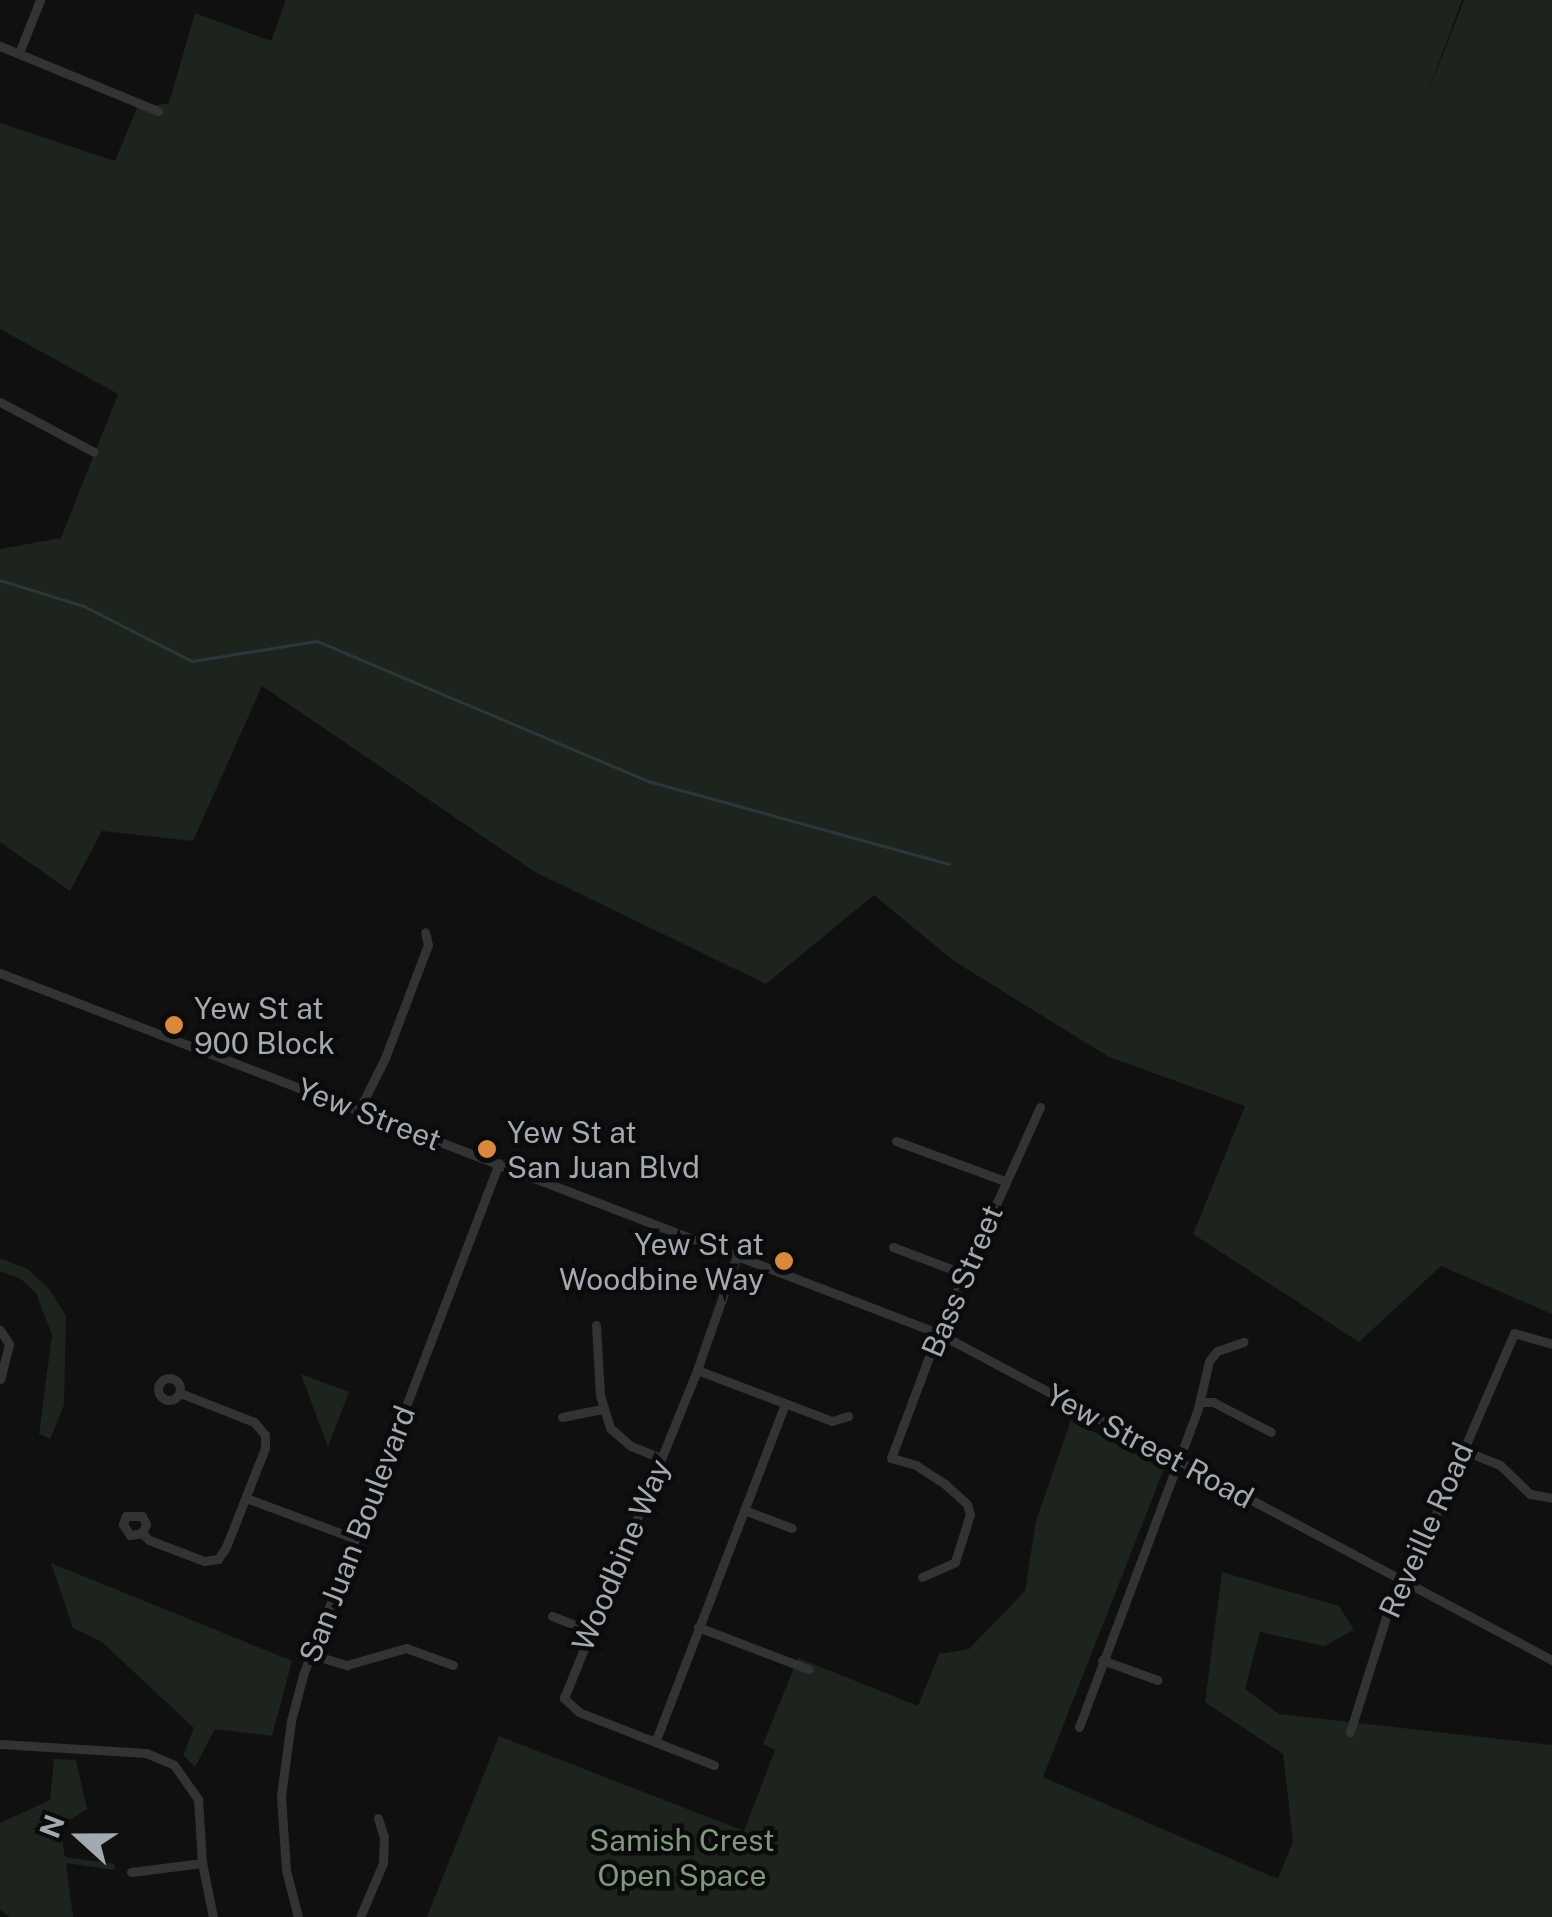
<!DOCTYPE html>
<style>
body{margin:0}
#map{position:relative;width:1552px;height:1917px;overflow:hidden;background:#101011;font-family:"Public Sans",sans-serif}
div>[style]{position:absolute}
.green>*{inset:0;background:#1d231d}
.stream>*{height:2.5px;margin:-1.25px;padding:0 1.25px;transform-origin:1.25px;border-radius:1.25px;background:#2d363a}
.minor>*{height:9px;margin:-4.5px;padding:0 4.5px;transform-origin:4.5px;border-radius:4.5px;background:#313335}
.minor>.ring{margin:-4.5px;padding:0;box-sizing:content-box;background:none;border:9px solid #313335;border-radius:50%}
.dots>*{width:28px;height:28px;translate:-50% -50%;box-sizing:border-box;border:5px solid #0b0b0c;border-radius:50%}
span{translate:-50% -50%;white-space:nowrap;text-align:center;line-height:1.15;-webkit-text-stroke:9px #0b0b0c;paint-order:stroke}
.poi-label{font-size:30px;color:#a3a9b0}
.left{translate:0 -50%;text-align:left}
.right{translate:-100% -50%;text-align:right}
.street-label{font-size:30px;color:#a3a9b0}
.park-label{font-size:30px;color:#7f997c}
.north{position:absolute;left:30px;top:1787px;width:100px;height:100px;-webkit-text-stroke:8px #0b0b0c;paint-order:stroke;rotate:291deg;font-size:28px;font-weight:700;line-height:40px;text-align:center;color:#a3a9b0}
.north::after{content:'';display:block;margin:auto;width:35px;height:45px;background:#a3a9b0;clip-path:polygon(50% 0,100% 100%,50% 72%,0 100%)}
</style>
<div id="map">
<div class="green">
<i style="clip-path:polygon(286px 0,1462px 0,1426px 98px,1464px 0,1552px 0,1552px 1314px,1441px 1266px,1359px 1342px,1193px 1234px,1245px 1106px,1109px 1057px,954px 961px,874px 895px,766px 984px,535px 872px,262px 686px,193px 841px,102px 831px,70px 891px,0 842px,0 549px,61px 538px,118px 394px,0 329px,0 123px,115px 161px,137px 108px,169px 103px,195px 13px,271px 41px)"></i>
<i style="clip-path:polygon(0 1258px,28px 1269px,50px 1290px,66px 1316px,64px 1405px,50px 1439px,39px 1434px,52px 1335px,36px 1293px,21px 1279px,0 1271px)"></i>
<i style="clip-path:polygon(301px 1374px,349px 1392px,328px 1447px)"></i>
<i style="clip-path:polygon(1071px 1420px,1164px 1469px,1043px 1777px,1278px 1879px,1293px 1841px,1283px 1754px,1205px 1702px,1222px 1572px,1339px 1606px,1354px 1630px,1324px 1646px,1260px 1632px,1245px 1689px,1279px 1714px,1552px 1745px,1552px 1917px,427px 1917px,499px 1736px,744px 1831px,775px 1750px,763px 1744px,798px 1658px,918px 1706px,939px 1654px,969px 1649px,1025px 1591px,1036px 1521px)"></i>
<i style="clip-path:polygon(51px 1563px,292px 1661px,272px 1736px,215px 1729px,195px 1767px,183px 1755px,194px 1728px,102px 1642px,73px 1628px)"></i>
<i style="clip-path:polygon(54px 1759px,76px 1760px,87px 1809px,60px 1826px,65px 1857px,115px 1864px,114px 1870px,66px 1863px,73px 1917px,9px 1917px,0 1910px,0 1823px,50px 1800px)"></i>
</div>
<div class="stream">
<i style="left:0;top:580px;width:88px;rotate:17.2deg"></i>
<i style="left:84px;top:606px;width:121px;rotate:27deg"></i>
<i style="left:192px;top:661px;width:127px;rotate:-9.1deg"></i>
<i style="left:317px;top:641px;width:359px;rotate:22.9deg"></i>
<i style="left:648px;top:781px;width:312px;rotate:15.4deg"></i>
</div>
<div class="minor">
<i style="left:0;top:46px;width:171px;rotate:22.4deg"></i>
<i style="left:19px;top:53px;width:57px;rotate:-68.4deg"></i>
<i style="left:0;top:402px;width:106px;rotate:28deg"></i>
<i style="left:0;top:973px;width:1005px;rotate:21deg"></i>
<i style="left:938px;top:1333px;width:696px;rotate:28.04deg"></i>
<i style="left:359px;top:1110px;width:58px;rotate:-63.4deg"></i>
<i style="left:385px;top:1058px;width:121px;rotate:-69.2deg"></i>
<i style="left:428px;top:945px;width:13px;rotate:-103deg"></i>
<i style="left:896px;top:1141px;width:116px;rotate:20.2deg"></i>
<i style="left:893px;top:1247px;width:79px;rotate:20.7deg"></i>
<i style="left:596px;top:1325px;width:70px;rotate:86.7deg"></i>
<i style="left:600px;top:1395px;width:34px;rotate:73deg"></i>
<i style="left:610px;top:1428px;width:28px;rotate:41deg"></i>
<i style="left:631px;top:1446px;width:32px;rotate:22deg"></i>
<i style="left:0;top:1330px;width:17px;rotate:57deg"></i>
<i style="left:9px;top:1344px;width:36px;rotate:104deg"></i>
<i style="left:697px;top:1370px;width:144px;rotate:20.7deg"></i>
<i style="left:832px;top:1421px;width:17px;rotate:-17deg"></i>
<i class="ring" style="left:158px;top:1378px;width:13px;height:13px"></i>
<i style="left:1200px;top:1402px;width:13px"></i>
<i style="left:1213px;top:1402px;width:65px;rotate:27.3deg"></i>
<i style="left:562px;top:1417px;width:41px;rotate:-11.3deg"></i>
<i style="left:1462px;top:1450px;width:41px;rotate:21.5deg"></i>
<i style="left:1500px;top:1465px;width:42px;rotate:44deg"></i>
<i style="left:1530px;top:1494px;width:22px;rotate:10deg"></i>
<i style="left:246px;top:1498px;width:117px;rotate:20.4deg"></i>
<i style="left:744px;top:1510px;width:51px;rotate:20.6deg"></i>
<i style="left:142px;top:1533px;width:10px;rotate:-66deg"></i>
<i style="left:146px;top:1524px;width:9px;rotate:-117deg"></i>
<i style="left:142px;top:1516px;width:16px;rotate:180deg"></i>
<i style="left:126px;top:1516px;width:9px;rotate:111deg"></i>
<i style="left:123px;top:1524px;width:13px;rotate:58deg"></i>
<i style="left:130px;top:1535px;width:12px;rotate:-9deg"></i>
<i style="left:142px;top:1533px;width:10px;rotate:45deg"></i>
<i style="left:149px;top:1540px;width:59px;rotate:20.9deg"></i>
<i style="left:204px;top:1561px;width:14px;rotate:-8deg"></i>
<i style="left:218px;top:1559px;width:14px;rotate:-56deg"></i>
<i style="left:226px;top:1547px;width:106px;rotate:-68.5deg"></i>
<i style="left:265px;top:1448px;width:13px;rotate:-90deg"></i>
<i style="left:265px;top:1435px;width:17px;rotate:-130deg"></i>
<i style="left:254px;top:1422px;width:79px;rotate:-158.6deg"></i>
<i style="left:922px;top:1577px;width:36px;rotate:-24deg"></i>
<i style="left:955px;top:1562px;width:50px;rotate:-72.6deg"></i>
<i style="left:970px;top:1514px;width:10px;rotate:-107deg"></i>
<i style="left:967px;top:1504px;width:30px;rotate:-138deg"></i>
<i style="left:945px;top:1484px;width:35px;rotate:-147deg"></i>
<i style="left:916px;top:1465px;width:26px;rotate:-164deg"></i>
<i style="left:891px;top:1458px;width:134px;rotate:-69.4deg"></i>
<i style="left:938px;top:1333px;width:248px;rotate:-65.7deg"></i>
<i style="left:552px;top:1616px;width:41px;rotate:21.5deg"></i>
<i style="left:698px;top:1627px;width:118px;rotate:20.9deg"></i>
<i style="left:310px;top:1654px;width:39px;rotate:17deg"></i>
<i style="left:347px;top:1665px;width:61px;rotate:-16.1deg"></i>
<i style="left:406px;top:1648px;width:50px;rotate:19.9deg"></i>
<i style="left:1102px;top:1660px;width:59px;rotate:19.7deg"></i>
<i style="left:1079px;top:1727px;width:340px;rotate:-69.5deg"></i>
<i style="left:1198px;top:1408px;width:48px;rotate:-76.8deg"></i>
<i style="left:1209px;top:1361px;width:13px;rotate:-51deg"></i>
<i style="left:1217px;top:1351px;width:28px;rotate:-19deg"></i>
<i style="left:1350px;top:1732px;width:127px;rotate:-72.6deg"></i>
<i style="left:1388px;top:1611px;width:33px;rotate:-57deg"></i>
<i style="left:1406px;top:1583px;width:272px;rotate:-66.6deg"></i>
<i style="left:1514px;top:1333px;width:40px;rotate:16deg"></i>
<i style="left:656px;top:1740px;width:360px;rotate:-69deg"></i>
<i style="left:0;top:1744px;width:146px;rotate:3.5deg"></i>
<i style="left:146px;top:1753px;width:30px;rotate:23deg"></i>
<i style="left:174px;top:1765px;width:42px;rotate:54.8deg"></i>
<i style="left:198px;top:1799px;width:64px;rotate:86.4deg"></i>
<i style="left:202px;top:1863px;width:55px;rotate:78.5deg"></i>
<i style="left:714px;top:1765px;width:145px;rotate:-158.6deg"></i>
<i style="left:579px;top:1712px;width:21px;rotate:-137deg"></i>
<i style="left:564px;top:1698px;width:354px;rotate:-67.9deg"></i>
<i style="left:697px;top:1370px;width:121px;rotate:-70.7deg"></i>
<i style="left:131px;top:1872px;width:72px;rotate:-7.2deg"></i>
<i style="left:298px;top:1917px;width:49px;rotate:-104.3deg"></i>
<i style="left:286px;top:1870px;width:74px;rotate:-93.9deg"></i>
<i style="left:281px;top:1796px;width:76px;rotate:-82.4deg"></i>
<i style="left:291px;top:1721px;width:48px;rotate:-75.4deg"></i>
<i style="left:303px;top:1675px;width:548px;rotate:-69.05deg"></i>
<i style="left:360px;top:1917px;width:59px;rotate:-66.9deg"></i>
<i style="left:383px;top:1863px;width:26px;rotate:-88deg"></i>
<i style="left:384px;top:1837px;width:20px;rotate:-108deg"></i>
</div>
<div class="dots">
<i style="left:174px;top:1025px;background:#da883e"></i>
<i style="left:487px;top:1149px;background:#da883e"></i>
<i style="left:784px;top:1261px;background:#da883e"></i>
</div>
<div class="poi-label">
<span class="left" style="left:194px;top:1025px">Yew St at<br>900 Block</span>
<span class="left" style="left:507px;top:1149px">Yew St at<br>San Juan Blvd</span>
<span class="right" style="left:764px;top:1261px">Yew St at<br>Woodbine Way</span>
</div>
<div class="street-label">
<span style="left:369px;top:1114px;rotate:21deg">Yew Street</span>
<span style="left:962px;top:1281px;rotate:-67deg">Bass Street</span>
<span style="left:1150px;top:1446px;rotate:28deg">Yew Street Road</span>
<span style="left:1426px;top:1530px;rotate:-66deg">Reveille Road</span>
<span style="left:357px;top:1534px;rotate:-69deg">San Juan Boulevard</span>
<span style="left:621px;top:1555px;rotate:-67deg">Woodbine Way</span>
</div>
<div class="park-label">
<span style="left:682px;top:1857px">Samish Crest<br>Open Space</span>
</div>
<div class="north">N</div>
</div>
